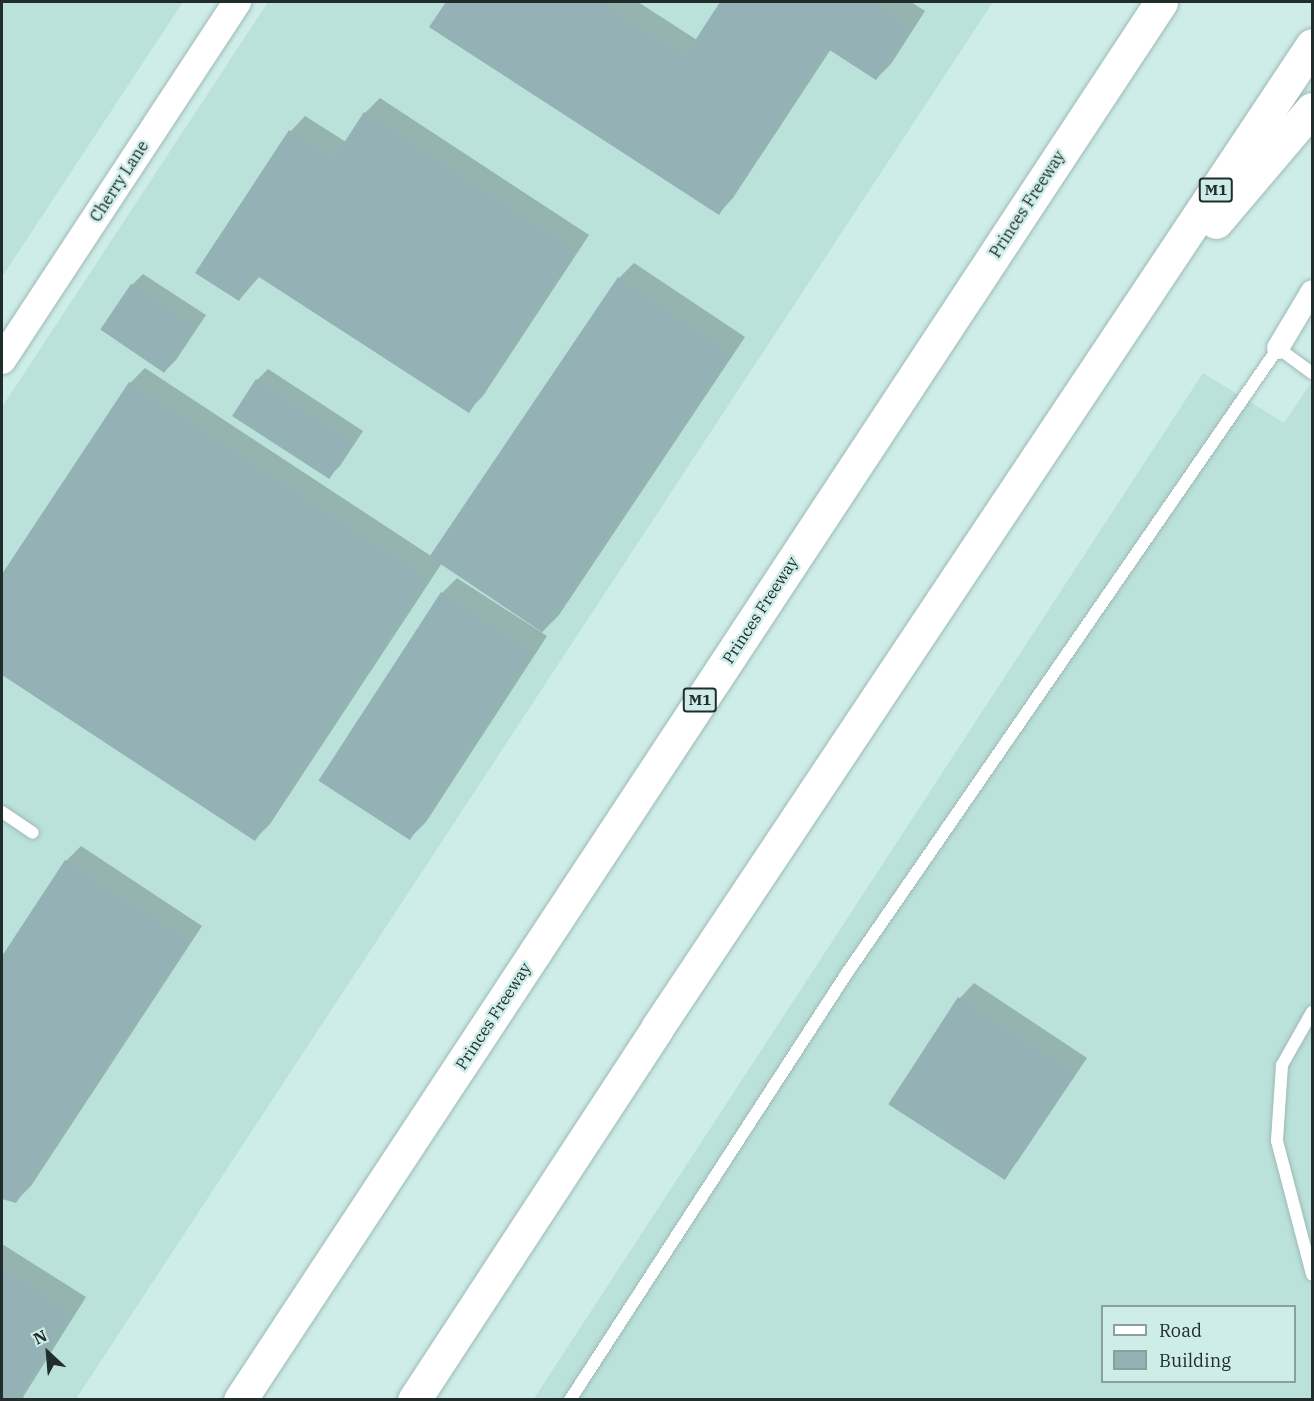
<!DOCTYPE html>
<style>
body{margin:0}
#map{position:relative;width:1314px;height:1401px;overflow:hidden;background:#cfede8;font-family:"IBM Plex Serif",serif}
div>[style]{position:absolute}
.built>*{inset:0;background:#bbe1db}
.shadow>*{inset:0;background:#0003}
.building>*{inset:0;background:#94b2b5;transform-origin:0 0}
.roads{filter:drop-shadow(0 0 2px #9dbab6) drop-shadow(0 0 2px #9dbab6)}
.service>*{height:12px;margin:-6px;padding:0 6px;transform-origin:6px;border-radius:6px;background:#fff}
.minor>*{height:22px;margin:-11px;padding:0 11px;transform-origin:11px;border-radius:11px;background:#fff}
.tertiary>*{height:28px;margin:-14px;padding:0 14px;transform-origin:14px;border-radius:14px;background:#fff}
.motorway>*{height:33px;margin:-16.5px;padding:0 16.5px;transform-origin:16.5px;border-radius:16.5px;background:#fff}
span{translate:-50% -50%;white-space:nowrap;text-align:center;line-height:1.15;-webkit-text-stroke:5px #cfede8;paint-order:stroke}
.shield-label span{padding:2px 4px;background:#cfede8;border:2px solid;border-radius:4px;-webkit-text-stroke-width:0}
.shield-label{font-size:15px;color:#212d2b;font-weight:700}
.street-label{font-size:16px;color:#212d2b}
.frame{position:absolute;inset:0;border:3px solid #212d2b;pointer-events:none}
.legend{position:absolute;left:1101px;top:1305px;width:195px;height:78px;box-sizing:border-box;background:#cfede8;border:2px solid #89a09c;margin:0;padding:8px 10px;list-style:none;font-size:18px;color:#212d2b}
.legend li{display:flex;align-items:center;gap:12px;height:30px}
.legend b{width:30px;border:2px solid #89a09c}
.north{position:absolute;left:18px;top:1323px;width:60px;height:60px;-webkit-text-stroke:4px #cfede8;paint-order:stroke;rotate:334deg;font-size:16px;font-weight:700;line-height:24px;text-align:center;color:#212d2b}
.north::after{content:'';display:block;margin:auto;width:21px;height:27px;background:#212d2b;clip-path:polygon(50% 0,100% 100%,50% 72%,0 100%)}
</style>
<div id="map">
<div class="built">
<i style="clip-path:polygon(2px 2px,183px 2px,2px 277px)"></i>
<i style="clip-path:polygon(268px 2px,993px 2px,76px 1399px,2px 1400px,2px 407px)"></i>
<i style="clip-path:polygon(evenodd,1203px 373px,1284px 423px,1312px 381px,1312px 1399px,533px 1400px,1203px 373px,1102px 1306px,1294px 1306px,1294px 1382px,1102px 1382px,1102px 1306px)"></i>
</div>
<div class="shadow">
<i style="clip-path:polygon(448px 2px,638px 2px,697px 40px,722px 2px,911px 2px,925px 11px,891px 64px,876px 79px,831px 49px,733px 198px,719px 213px,431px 27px)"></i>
<i style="clip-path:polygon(380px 98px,589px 235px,483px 396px,468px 411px,260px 276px,239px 300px,197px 273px,291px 131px,305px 116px,346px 142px,365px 113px)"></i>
<i style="clip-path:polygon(634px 263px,745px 337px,559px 615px,544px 630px,442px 563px,270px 824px,255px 839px,2px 673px,2px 577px,130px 383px,145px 368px,434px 558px,619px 278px)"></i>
<i style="clip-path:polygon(143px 274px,206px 315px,176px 360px,165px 371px,132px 285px)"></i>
<i style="clip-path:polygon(268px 369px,363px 431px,340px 466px,329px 477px,234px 415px,257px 380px)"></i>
<i style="clip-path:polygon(457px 578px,547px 636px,426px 822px,411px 837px,442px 593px)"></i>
<i style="clip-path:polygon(81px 846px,202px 926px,31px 1186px,16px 1201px,2px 1197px,2px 959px,66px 861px)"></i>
<i style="clip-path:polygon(974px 983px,1087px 1058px,1017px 1162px,1002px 1177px,890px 1102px,960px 998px)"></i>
<i style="clip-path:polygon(2px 1244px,86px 1297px,23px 1397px,27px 1400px,2px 1400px)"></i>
</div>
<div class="building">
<i style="clip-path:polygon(446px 2px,601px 2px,685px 56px,720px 2px,874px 2px,912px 26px,876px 80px,828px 49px,719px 215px,429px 27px)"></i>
<i style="clip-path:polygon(364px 112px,576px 250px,469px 413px,256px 275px,239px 301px,195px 273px,289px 130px,334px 158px)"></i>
<i style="left:618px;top:277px;width:136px;height:337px;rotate:34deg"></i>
<i style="left:131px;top:284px;width:77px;height:55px;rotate:34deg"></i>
<i style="left:256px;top:379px;width:116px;height:44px;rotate:33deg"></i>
<i style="clip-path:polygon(129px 382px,428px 578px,255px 841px,2px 675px,2px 574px)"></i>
<i style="left:441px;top:592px;width:109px;height:225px;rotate:33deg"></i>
<i style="clip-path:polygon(65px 860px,189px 941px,16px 1203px,2px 1199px,2px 956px)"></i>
<i style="left:958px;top:997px;width:139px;height:128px;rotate:33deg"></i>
<i style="clip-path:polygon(2px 1268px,72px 1313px,17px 1400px,2px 1400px)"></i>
</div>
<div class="roads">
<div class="service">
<i style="left:2px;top:812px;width:37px;rotate:34deg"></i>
<i style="left:1312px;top:1012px;width:61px;rotate:119.5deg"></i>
<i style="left:1282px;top:1065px;width:76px;rotate:93.8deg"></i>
<i style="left:1277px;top:1141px;width:138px;rotate:75.3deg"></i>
<i style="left:570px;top:1400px;width:509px;rotate:-57.03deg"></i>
<i style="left:847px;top:973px;width:759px;rotate:-55.41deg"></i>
<i style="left:1278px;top:348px;width:42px;rotate:36.3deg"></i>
</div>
<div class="minor">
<i style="left:1278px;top:348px;width:66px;rotate:-59.2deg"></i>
</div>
<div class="tertiary">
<i style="left:2px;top:360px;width:428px;rotate:-56.7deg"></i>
</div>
<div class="motorway">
<i style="left:1216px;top:222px;width:148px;rotate:-49.7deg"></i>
<i style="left:240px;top:1400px;width:1674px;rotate:-56.62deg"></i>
<i style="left:414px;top:1400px;width:444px;rotate:-56.8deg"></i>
<i style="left:657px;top:1028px;width:1181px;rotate:-56.32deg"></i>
</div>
</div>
<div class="shield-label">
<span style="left:1216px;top:190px">M1</span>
<span style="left:700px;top:700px">M1</span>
</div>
<div class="street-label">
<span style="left:119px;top:181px;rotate:-57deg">Cherry Lane</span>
<span style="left:1027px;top:204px;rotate:-57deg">Princes Freeway</span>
<span style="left:760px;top:610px;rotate:-57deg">Princes Freeway</span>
<span style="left:493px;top:1016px;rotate:-57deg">Princes Freeway</span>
</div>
<div class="frame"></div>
<ul class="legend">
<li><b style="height:8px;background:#fff"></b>Road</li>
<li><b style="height:16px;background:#94b2b5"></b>Building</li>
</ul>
<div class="north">N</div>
</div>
